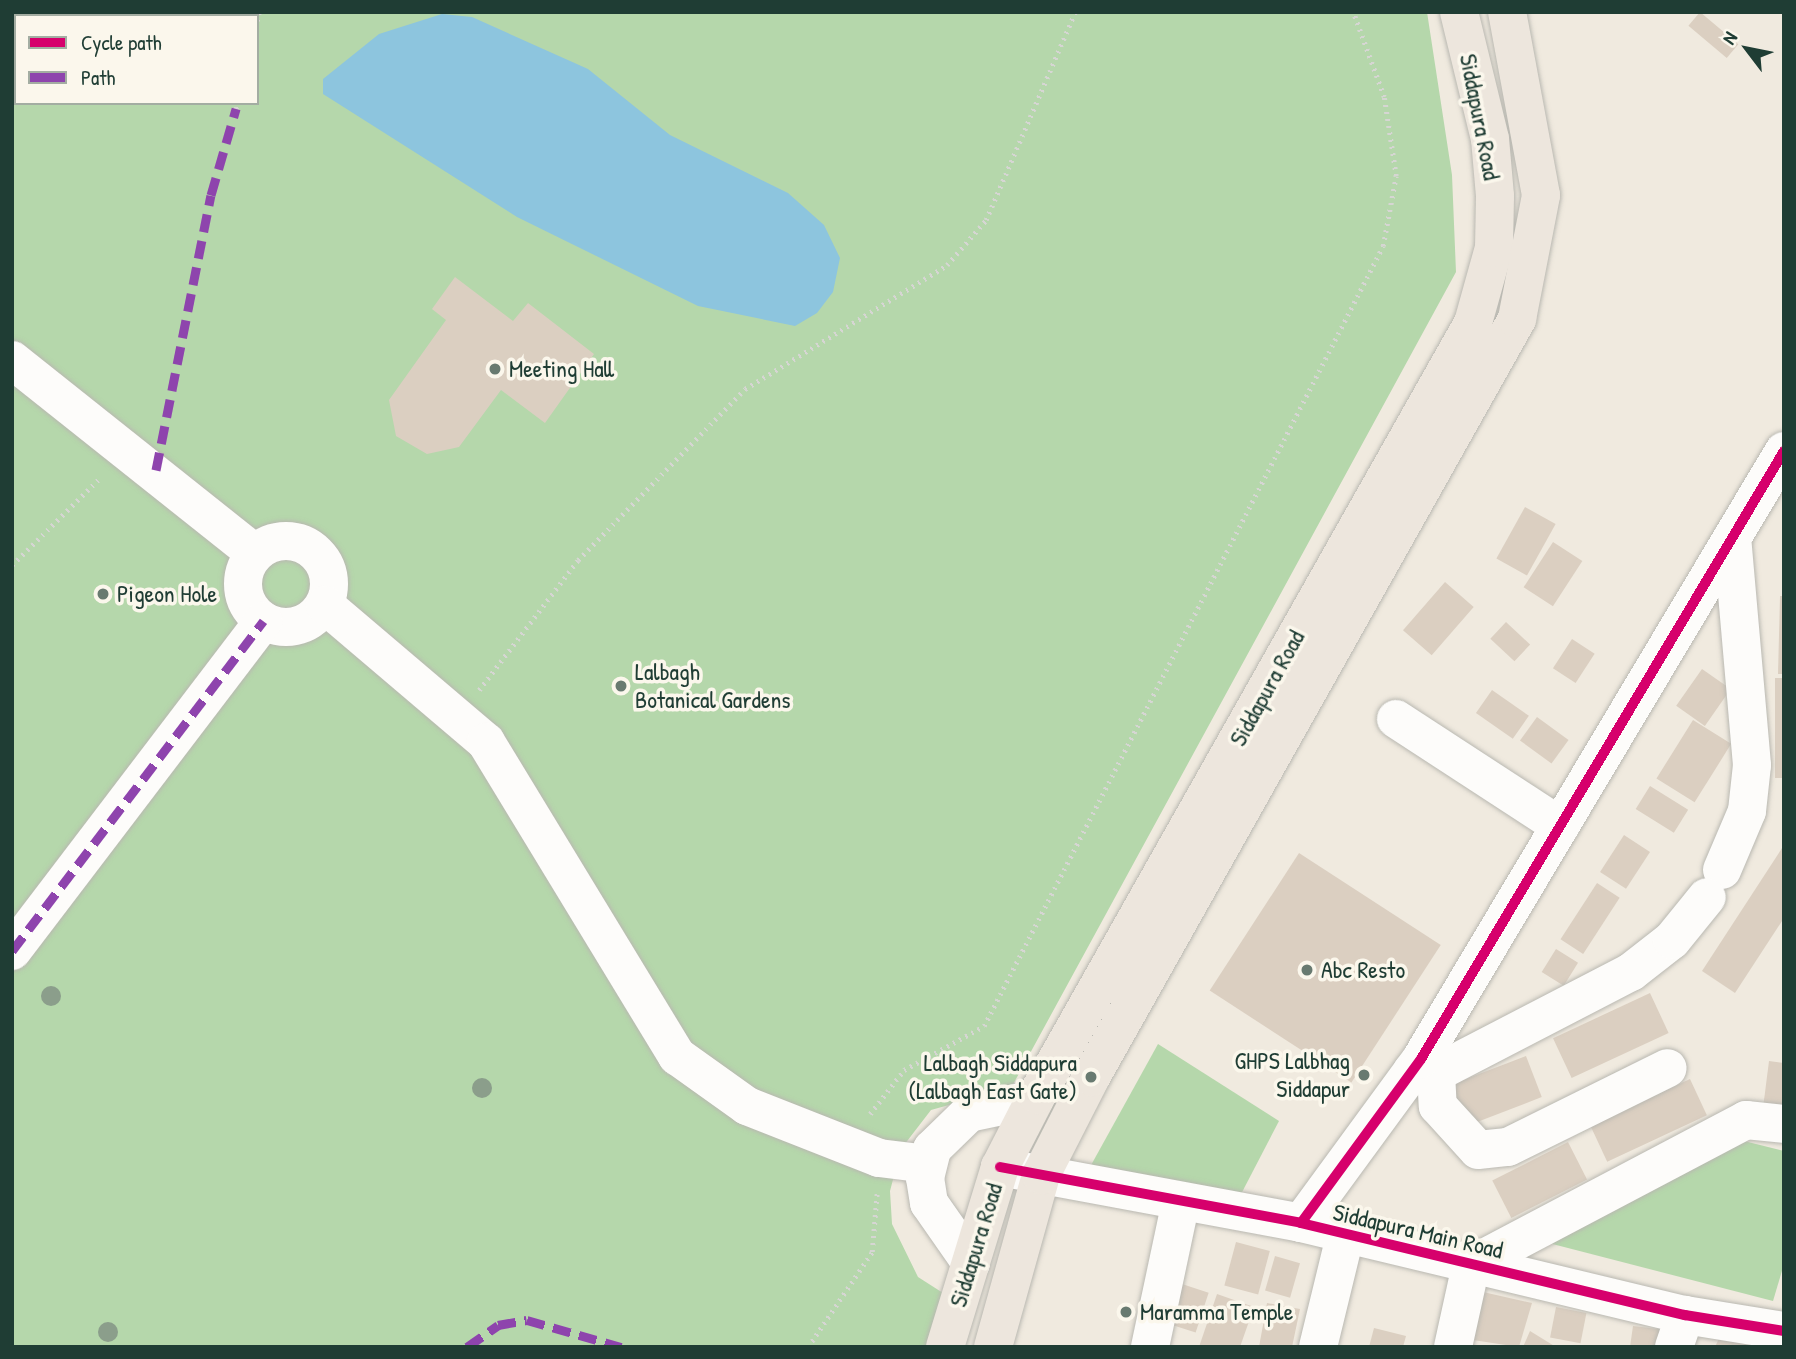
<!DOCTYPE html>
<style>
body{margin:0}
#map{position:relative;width:1796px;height:1359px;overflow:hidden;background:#f0eadf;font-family:"Patrick Hand",sans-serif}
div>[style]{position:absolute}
.green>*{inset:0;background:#b5d7ab}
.water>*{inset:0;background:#8dc5de}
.building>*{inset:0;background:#dbcfc1;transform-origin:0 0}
.path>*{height:4.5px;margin-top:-2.25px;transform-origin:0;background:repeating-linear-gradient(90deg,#d6d6d3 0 2px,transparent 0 7px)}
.roads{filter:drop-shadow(0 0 2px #b9b8b1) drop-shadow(0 0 2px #b9b8b1)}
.minor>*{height:38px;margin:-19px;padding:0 19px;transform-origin:19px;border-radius:19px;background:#fdfcfa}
.minor>.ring{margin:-19px;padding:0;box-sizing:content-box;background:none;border:38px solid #fdfcfa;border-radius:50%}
.major>*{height:38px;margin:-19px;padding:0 19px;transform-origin:19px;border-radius:19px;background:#ede6dd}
.quiet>*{height:9px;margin-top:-4.5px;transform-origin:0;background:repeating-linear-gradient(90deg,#8e44ad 0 18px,transparent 0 27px)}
.cycleway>*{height:10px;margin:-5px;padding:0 5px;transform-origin:5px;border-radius:5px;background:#d6006c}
.trees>*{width:20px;height:20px;margin:-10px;border-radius:50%;background:#8b9e8b}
.dots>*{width:19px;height:19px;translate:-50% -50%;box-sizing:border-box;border:4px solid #fbf7ec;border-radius:50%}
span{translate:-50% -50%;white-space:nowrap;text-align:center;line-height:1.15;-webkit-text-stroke:7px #fbf7ec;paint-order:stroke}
.street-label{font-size:24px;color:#1f3d34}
.poi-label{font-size:24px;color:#1f3d34}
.left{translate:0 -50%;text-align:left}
.right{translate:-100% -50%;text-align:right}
.frame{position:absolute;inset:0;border:14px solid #1f3d34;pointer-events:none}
.legend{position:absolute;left:14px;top:14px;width:245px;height:91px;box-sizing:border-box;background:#fbf7ec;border:2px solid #a3ada2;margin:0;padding:9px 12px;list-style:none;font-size:21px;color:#1f3d34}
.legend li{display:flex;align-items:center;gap:14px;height:35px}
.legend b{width:35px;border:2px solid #a3ada2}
.north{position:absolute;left:1712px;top:14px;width:70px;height:70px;-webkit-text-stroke:5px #fbf7ec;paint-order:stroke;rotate:302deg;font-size:19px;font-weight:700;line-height:28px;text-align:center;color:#1f3d34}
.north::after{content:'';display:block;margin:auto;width:24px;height:32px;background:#1f3d34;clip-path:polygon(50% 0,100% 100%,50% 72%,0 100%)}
</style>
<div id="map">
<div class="green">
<i style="clip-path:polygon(evenodd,12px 12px,1427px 12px,1452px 175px,1456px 272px,1004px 1101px,967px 1100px,931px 1110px,901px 1149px,890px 1191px,892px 1224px,918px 1277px,943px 1293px,928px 1347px,12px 1347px,12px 12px,16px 16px,257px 16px,257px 103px,16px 103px,16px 16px)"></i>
<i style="clip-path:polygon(1158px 1044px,1279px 1121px,1239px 1198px,1090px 1167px)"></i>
<i style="clip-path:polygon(1720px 1135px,1784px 1151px,1784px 1264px,1773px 1301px,1537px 1240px)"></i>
</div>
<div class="water">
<i style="clip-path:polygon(442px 14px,472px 17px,588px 69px,670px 135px,788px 193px,824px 225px,840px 258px,833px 292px,817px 313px,795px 326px,698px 306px,517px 217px,323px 94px,323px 79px,379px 34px)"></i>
</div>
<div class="building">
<i style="left:1700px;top:12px;width:50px;height:18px;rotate:40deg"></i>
<i style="clip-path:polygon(455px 277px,513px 321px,528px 303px,594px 354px,545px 423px,501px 390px,459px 447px,427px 454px,396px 436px,389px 400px,446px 320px,432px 309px)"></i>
<i style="left:1525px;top:507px;width:35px;height:59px;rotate:29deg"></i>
<i style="left:1553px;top:542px;width:35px;height:54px;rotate:33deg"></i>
<i style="left:1445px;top:582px;width:38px;height:64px;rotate:41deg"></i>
<i style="clip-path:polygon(1780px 596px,1784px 596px,1784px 674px,1778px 674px)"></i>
<i style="left:1506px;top:622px;width:33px;height:23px;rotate:43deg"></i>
<i style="left:1572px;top:639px;width:27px;height:35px;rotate:33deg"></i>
<i style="left:1702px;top:669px;width:35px;height:45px;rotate:35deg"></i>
<i style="left:1775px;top:678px;width:9px;height:100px"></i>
<i style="left:1492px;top:690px;width:45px;height:28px;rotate:35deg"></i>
<i style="left:1537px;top:717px;width:39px;height:29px;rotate:36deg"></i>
<i style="left:1693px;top:720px;width:45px;height:69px;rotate:32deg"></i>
<i style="left:1650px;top:786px;width:45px;height:27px;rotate:32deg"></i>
<i style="left:1624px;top:835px;width:31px;height:44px;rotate:33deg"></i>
<i style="clip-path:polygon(1784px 845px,1784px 918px,1735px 993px,1702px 971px)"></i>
<i style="left:1299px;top:853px;width:169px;height:164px;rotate:33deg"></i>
<i style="left:1597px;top:883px;width:27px;height:67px;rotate:33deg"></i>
<i style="left:1556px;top:949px;width:26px;height:27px;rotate:32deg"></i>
<i style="left:1650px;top:993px;width:44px;height:107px;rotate:65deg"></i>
<i style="left:1526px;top:1056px;width:44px;height:86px;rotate:69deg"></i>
<i style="clip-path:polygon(1769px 1061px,1784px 1063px,1784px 1110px,1763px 1108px)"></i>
<i style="left:1690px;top:1079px;width:40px;height:110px;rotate:65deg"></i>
<i style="left:1568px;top:1142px;width:42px;height:85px;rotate:63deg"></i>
<i style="left:1236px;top:1242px;width:35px;height:45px;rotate:15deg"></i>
<i style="left:1275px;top:1256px;width:26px;height:36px;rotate:16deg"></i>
<i style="left:1182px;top:1284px;width:28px;height:42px;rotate:18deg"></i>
<i style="clip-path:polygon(1483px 1292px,1532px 1303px,1519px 1347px,1473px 1340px)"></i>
<i style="clip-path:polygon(1217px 1294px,1254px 1307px,1240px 1347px,1199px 1347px)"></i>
<i style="clip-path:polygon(1267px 1303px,1300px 1309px,1292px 1347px,1259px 1347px)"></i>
<i style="left:1556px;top:1307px;width:31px;height:31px;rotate:11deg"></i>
<i style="clip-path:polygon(1726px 1323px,1778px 1347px,1715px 1347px)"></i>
<i style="clip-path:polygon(1633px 1326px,1666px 1330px,1663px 1347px,1630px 1347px)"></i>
<i style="clip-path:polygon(1374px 1328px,1406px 1336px,1403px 1347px,1369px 1347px)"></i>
<i style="clip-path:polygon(1530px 1331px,1556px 1347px,1523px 1347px)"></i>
</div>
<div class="path">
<i style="left:257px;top:21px;width:9px;rotate:-77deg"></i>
<i style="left:236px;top:109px;width:6px;rotate:-81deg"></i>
<i style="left:12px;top:565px;width:124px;rotate:-44.7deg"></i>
<i style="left:479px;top:690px;width:163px;rotate:-52.7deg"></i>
<i style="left:578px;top:560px;width:239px;rotate:-45.7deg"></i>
<i style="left:745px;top:389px;width:237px;rotate:-31.5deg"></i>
<i style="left:947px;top:265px;width:60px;rotate:-49.1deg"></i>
<i style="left:986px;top:220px;width:226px;rotate:-66.8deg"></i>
<i style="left:870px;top:1114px;width:56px;rotate:-52.3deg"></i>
<i style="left:904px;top:1070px;width:91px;rotate:-28.8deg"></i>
<i style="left:984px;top:1026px;width:876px;rotate:-62.91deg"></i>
<i style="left:1383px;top:246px;width:71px;rotate:-79.5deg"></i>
<i style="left:1396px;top:176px;width:80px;rotate:-98.6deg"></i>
<i style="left:1384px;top:97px;width:90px;rotate:-110deg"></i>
<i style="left:808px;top:1347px;width:115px;rotate:-56deg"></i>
<i style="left:872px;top:1252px;width:59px;rotate:-85.2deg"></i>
</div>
<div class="roads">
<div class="minor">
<i style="left:12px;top:360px;width:310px;rotate:38.5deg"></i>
<i class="ring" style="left:243px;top:541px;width:48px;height:48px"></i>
<i style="left:325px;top:605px;width:211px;rotate:40.4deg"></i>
<i style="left:486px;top:742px;width:368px;rotate:58.7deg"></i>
<i style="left:677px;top:1056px;width:86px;rotate:35.5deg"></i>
<i style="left:747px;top:1106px;width:142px;rotate:21.5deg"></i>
<i style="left:879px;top:1158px;width:48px;rotate:7.1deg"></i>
<i style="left:1396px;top:719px;width:196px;rotate:33.1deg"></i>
<i style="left:1722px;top:870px;width:64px;rotate:-67deg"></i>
<i style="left:1747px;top:811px;width:46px;rotate:-83.8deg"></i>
<i style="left:1752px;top:765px;width:228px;rotate:-95deg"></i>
<i style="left:12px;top:951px;width:415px;rotate:-52.7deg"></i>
<i style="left:1412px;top:1071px;width:24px;rotate:5deg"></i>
<i style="left:1436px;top:1073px;width:220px;rotate:-27.4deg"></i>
<i style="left:1631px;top:972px;width:52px;rotate:-38deg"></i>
<i style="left:1672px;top:940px;width:55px;rotate:-50.9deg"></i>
<i style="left:1436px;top:1073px;width:33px;rotate:87deg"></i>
<i style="left:1438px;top:1106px;width:59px;rotate:47.7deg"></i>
<i style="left:1478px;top:1150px;width:30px;rotate:-6deg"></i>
<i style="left:1508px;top:1147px;width:178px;rotate:-26.3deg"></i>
<i style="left:1000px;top:1167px;width:306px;rotate:10.5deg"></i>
<i style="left:1301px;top:1223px;width:395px;rotate:13.5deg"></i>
<i style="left:1685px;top:1315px;width:100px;rotate:9.2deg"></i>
<i style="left:1301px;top:1223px;width:203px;rotate:-53.8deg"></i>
<i style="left:1421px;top:1059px;width:708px;rotate:-59.16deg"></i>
<i style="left:971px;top:1263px;width:73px;rotate:-125deg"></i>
<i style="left:929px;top:1203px;width:25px;rotate:-99deg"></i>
<i style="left:925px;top:1178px;width:30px;rotate:-76deg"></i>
<i style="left:932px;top:1149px;width:52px;rotate:-44.2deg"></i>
<i style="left:969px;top:1113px;width:67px;rotate:-12deg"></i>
<i style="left:1150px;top:1347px;width:149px;rotate:-78deg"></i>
<i style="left:1318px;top:1347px;width:114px;rotate:-76.3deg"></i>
<i style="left:1453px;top:1347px;width:84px;rotate:-77.6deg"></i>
<i style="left:1471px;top:1265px;width:311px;rotate:-27.8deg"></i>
<i style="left:1746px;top:1120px;width:38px;rotate:6deg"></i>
<i style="left:1674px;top:1347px;width:34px;rotate:-71deg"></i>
</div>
<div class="major">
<i style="left:945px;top:1347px;width:188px;rotate:-73deg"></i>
<i style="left:1000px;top:1167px;width:81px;rotate:-62.8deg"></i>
<i style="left:1037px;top:1095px;width:887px;rotate:-60.54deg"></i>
<i style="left:1473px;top:323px;width:78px;rotate:-74.4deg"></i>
<i style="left:1494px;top:248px;width:52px;rotate:-88.9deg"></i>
<i style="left:1495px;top:196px;width:57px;rotate:-95deg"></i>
<i style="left:1490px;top:139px;width:131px;rotate:-103.7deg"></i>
<i style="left:993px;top:1347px;width:179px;rotate:-74.4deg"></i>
<i style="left:1041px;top:1175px;width:110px;rotate:-63deg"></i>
<i style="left:1091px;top:1077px;width:870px;rotate:-60.66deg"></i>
<i style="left:1517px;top:319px;width:126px;rotate:-79deg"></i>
<i style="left:1541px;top:195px;width:186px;rotate:-100.5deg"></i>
</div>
</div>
<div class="quiet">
<i style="left:156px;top:470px;width:280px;rotate:-78.7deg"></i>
<i style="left:211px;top:195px;width:90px;rotate:-73.8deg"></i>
<i style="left:12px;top:951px;width:415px;rotate:-52.7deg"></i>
<i style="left:467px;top:1347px;width:38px;rotate:-35deg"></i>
<i style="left:498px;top:1325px;width:29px;rotate:-10deg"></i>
<i style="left:527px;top:1320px;width:98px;rotate:16deg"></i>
</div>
<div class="cycleway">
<i style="left:1000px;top:1167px;width:306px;rotate:10.5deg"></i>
<i style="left:1301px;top:1223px;width:395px;rotate:13.5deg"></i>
<i style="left:1685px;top:1315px;width:100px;rotate:9.2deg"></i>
<i style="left:1301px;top:1223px;width:203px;rotate:-53.8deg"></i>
<i style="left:1421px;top:1059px;width:708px;rotate:-59.16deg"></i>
</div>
<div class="trees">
<i style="left:51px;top:996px"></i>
<i style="left:482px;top:1088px"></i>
<i style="left:108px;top:1332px"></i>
</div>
<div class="dots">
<i style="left:495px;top:369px;background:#687a70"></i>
<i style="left:103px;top:594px;background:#687a70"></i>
<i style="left:621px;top:686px;background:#687a70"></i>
<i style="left:1307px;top:970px;background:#687a70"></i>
<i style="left:1364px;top:1075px;background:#687a70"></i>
<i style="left:1091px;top:1077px;background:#687a70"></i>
<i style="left:1126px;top:1312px;background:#687a70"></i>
</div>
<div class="street-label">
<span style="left:1480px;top:117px;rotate:79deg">Siddapura Road</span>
<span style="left:1267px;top:688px;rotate:-61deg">Siddapura Road</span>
<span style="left:1418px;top:1231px;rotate:13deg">Siddapura Main Road</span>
<span style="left:976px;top:1245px;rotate:-73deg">Siddapura Road</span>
</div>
<div class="poi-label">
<span class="left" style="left:509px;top:369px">Meeting Hall</span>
<span class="left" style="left:117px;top:594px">Pigeon Hole</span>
<span class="left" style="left:635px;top:686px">Lalbagh<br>Botanical Gardens</span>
<span class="left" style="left:1321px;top:970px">Abc Resto</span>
<span class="right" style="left:1350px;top:1075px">GHPS Lalbhag<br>Siddapur</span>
<span class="right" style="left:1077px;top:1077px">Lalbagh Siddapura<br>(Lalbagh East Gate)</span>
<span class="left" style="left:1140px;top:1312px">Maramma Temple</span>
</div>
<div class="frame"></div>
<ul class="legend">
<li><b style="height:9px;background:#d6006c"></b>Cycle path</li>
<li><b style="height:9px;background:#8e44ad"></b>Path</li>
</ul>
<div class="north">N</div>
</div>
